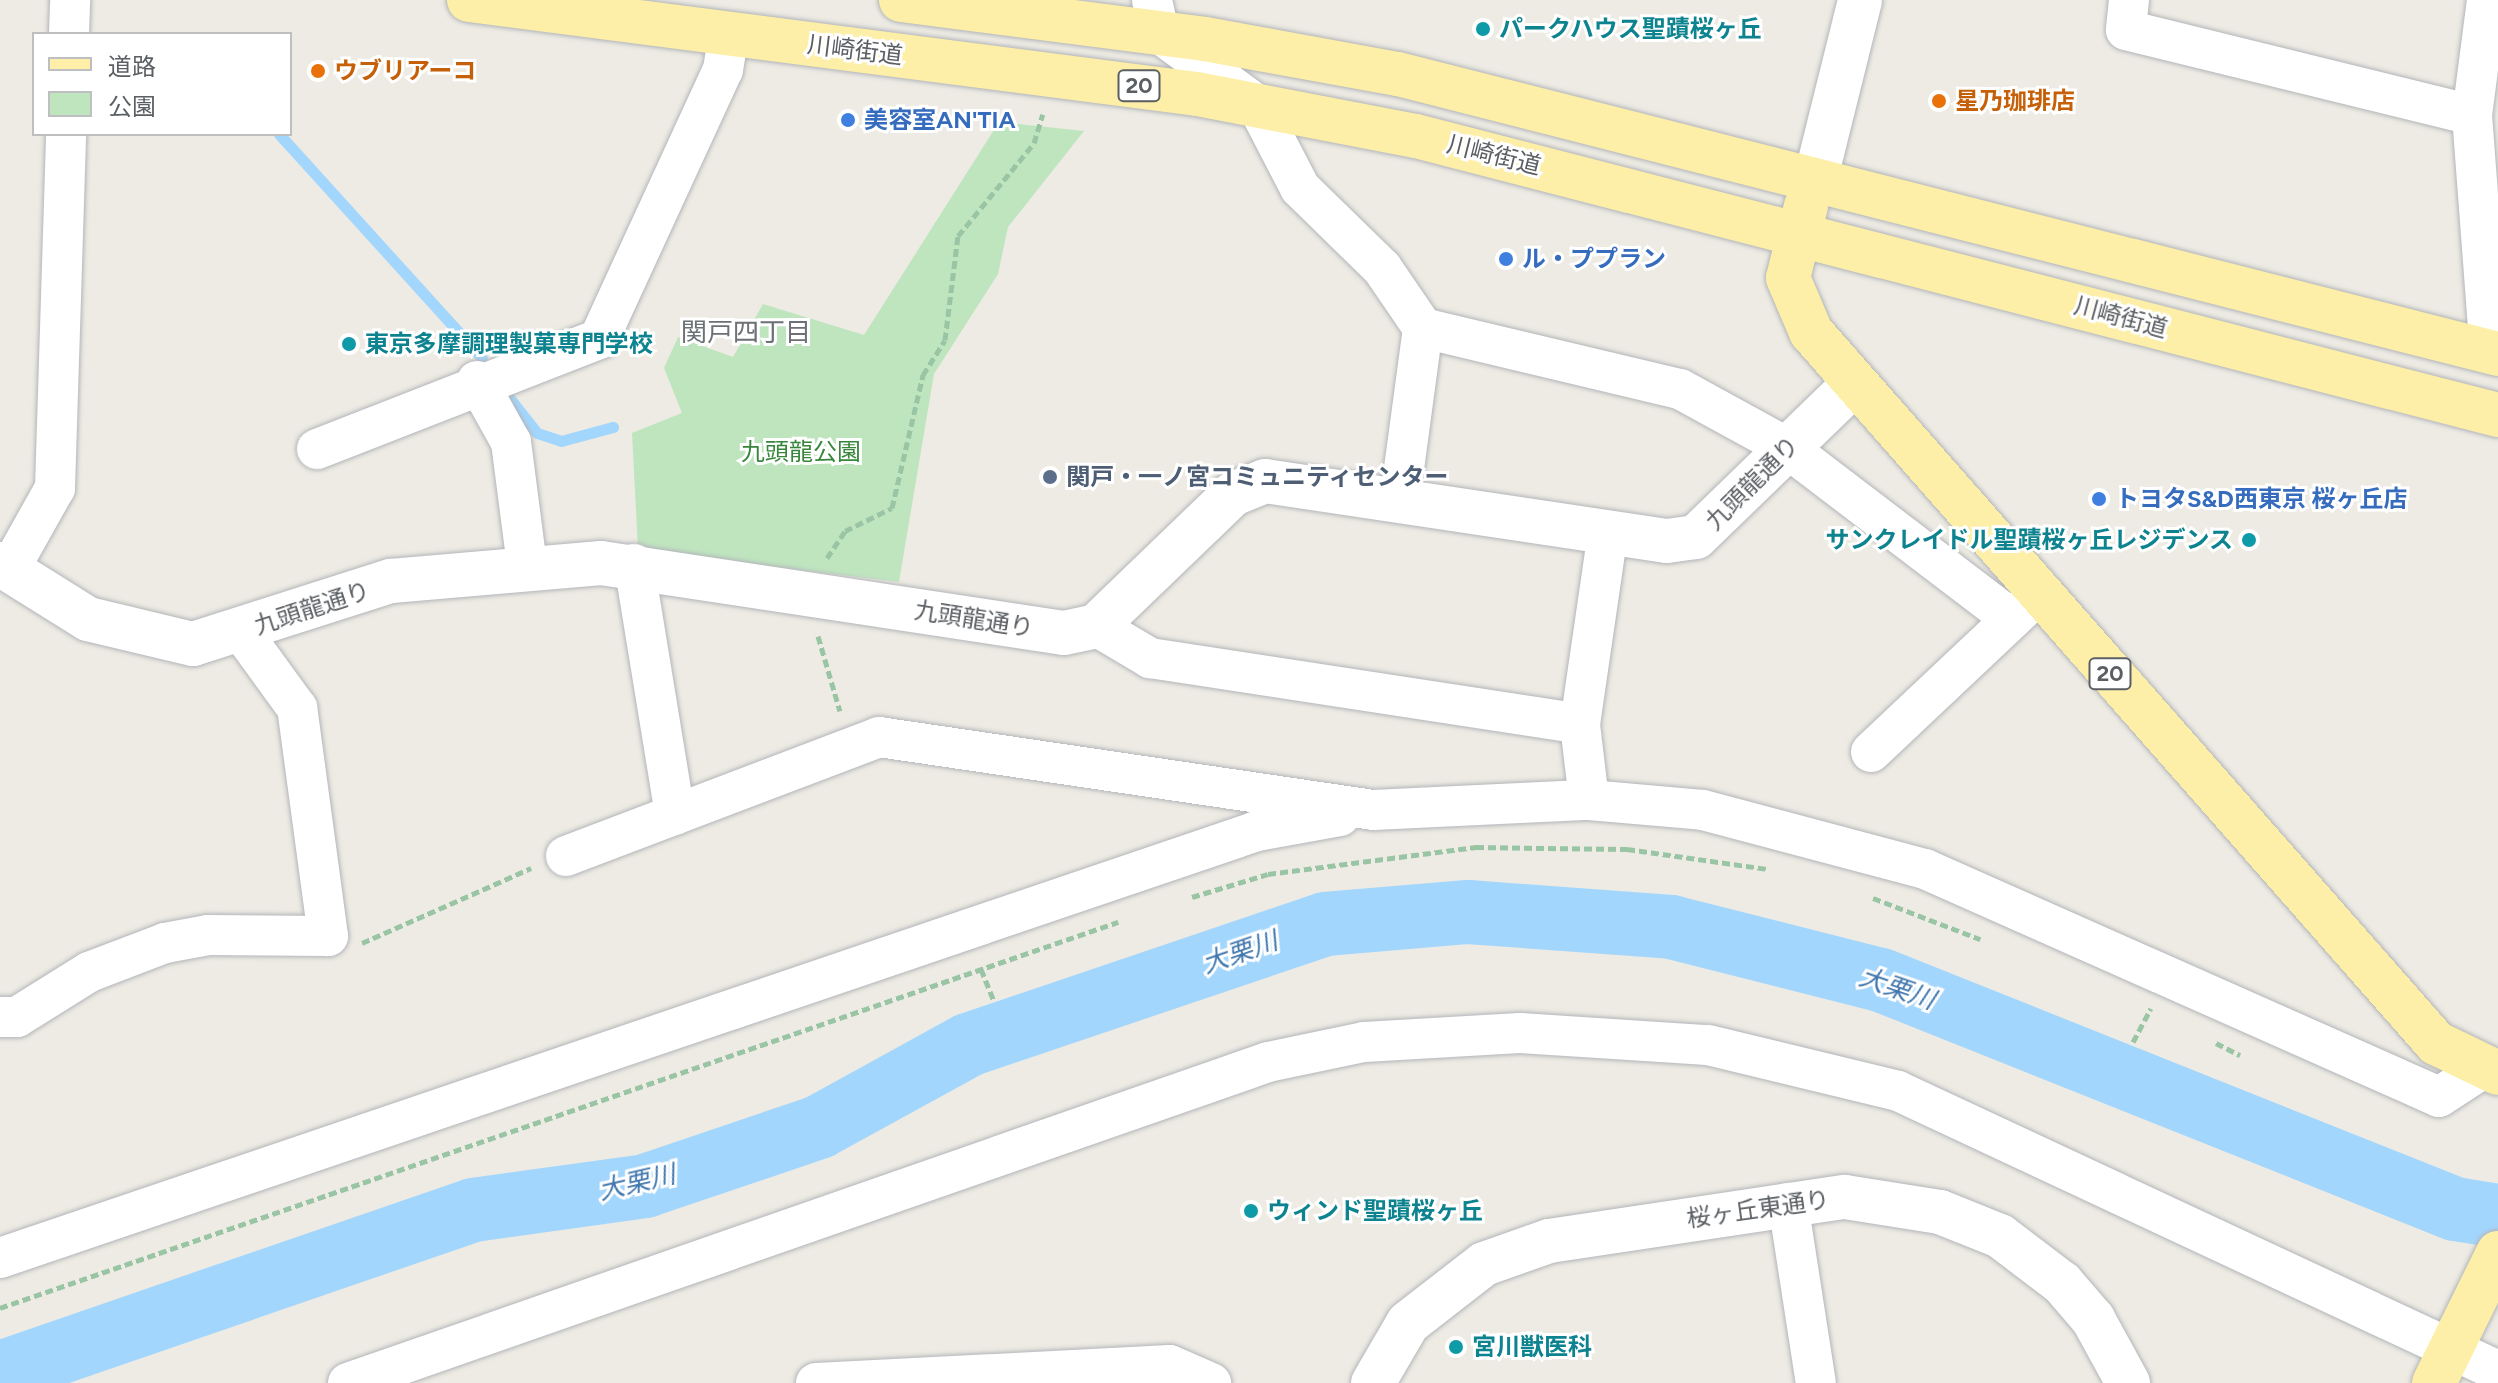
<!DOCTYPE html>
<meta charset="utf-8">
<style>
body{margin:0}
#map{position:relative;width:2498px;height:1383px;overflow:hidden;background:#edebe3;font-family:Figtree,"Noto Sans JP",sans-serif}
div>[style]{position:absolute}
.green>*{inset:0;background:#bfe5bf}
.stream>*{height:11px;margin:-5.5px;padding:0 5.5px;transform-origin:5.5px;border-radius:5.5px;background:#a3d6fd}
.river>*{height:64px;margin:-32px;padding:0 32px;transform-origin:32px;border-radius:32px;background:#a3d6fd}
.path>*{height:5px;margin-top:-2.5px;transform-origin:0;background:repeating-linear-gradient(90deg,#99c5a5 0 8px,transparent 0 12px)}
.roads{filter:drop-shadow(0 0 2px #b3b5ba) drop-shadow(0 0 2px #b3b5ba)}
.minor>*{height:40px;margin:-20px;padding:0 20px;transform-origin:20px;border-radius:20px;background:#fff}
.tertiary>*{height:44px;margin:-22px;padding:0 22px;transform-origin:22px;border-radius:22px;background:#fff}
.primary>*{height:44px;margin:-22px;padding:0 22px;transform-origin:22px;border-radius:22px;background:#fdefa8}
.dots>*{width:22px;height:22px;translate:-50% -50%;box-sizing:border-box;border:4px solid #fff;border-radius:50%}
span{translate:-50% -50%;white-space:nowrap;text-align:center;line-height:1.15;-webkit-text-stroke:6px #fff;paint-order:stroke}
.shield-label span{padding:2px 6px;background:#fff;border:2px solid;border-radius:6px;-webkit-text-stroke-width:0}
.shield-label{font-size:22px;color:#5b5f63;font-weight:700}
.culture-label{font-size:24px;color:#0d838f;font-weight:700}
.left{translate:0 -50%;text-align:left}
.right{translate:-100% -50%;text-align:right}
.street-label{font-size:24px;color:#5b5f63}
.food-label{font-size:24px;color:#c56008;font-weight:700}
.shop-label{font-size:24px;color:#366cbe;font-weight:700}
.park-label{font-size:24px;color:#37863b}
.service-label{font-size:24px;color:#4e5e75;font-weight:700}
.neighbourhood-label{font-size:26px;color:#6c7175}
.water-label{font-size:26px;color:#4177ae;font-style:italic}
.legend{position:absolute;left:32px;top:32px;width:260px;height:104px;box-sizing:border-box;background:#fff;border:2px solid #bdbfc1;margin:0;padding:10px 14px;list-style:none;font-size:24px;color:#5b5f63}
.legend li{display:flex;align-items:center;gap:16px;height:40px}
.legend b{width:40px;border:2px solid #bdbfc1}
</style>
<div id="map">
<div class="green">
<i style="clip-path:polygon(999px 122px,1084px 131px,1008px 227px,998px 274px,934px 374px,899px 582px,638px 550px,632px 433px,682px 413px,664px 368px,678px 337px,733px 357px,763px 304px,864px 335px)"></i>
</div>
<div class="stream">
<i style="left:279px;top:134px;width:302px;rotate:47.8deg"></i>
<i style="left:507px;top:395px;width:48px;rotate:51.7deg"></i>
<i style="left:537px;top:433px;width:25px;rotate:18deg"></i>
<i style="left:561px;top:441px;width:54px;rotate:-15.1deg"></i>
</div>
<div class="river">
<i style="left:0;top:1373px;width:500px;rotate:-19.01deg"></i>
<i style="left:473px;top:1210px;width:174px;rotate:-7.9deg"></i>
<i style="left:645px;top:1186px;width:184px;rotate:-18.7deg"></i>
<i style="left:819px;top:1127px;width:170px;rotate:-28.8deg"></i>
<i style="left:968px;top:1045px;width:377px;rotate:-18.7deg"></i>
<i style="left:1325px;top:924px;width:144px;rotate:-4.8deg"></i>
<i style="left:1468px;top:912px;width:204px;rotate:4.2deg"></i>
<i style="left:1671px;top:927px;width:217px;rotate:14.2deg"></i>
<i style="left:1881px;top:980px;width:618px;rotate:21.75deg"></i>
<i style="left:2455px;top:1209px;width:44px;rotate:9.2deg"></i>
</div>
<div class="path">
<i style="left:827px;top:558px;width:32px;rotate:-56deg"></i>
<i style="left:845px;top:531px;width:52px;rotate:-26.1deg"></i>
<i style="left:892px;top:508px;width:137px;rotate:-76.9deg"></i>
<i style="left:923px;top:375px;width:41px;rotate:-57.8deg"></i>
<i style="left:945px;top:340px;width:105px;rotate:-82.9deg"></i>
<i style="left:958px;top:236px;width:120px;rotate:-50.7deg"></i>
<i style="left:1034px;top:143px;width:30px;rotate:-73deg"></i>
<i style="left:818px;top:636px;width:78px;rotate:73.7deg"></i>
<i style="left:1192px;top:897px;width:79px;rotate:-16.8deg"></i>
<i style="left:1268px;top:874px;width:210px;rotate:-7.4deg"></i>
<i style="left:1476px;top:847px;width:151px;rotate:0.8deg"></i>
<i style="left:1627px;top:849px;width:141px;rotate:8.1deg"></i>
<i style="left:1873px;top:898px;width:115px;rotate:21deg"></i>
<i style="left:362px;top:943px;width:185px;rotate:-23.9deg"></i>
<i style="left:981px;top:969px;width:35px;rotate:68deg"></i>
<i style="left:2133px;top:1042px;width:38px;rotate:-62deg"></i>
<i style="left:2216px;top:1043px;width:27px;rotate:27deg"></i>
<i style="left:0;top:1308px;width:1183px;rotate:-19.05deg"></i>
</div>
<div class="roads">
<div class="minor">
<i style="left:1152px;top:0;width:34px;rotate:78deg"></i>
<i style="left:1159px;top:33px;width:122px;rotate:36.3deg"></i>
<i style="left:1257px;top:105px;width:93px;rotate:62.6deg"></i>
<i style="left:1300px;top:188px;width:115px;rotate:44.3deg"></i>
<i style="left:1382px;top:268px;width:73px;rotate:55.7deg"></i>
<i style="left:1423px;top:328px;width:172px;rotate:97.7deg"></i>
<i style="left:2129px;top:0;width:30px;rotate:96deg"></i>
<i style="left:2126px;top:30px;width:356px;rotate:13.8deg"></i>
<i style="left:2487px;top:0;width:116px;rotate:97.4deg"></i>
<i style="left:2472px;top:115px;width:238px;rotate:85.7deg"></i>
<i style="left:69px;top:34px;width:34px;rotate:-88deg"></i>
<i style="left:1423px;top:328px;width:264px;rotate:13.4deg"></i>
<i style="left:1680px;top:389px;width:121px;rotate:28.7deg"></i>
<i style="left:1786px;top:447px;width:279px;rotate:37.3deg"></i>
<i style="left:477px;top:381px;width:70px;rotate:60.9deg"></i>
<i style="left:511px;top:442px;width:125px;rotate:82.6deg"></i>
<i style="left:317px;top:449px;width:303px;rotate:-21.3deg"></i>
<i style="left:599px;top:339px;width:296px;rotate:-65.3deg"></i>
<i style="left:723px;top:70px;width:36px;rotate:-81deg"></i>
<i style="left:634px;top:564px;width:254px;rotate:80.7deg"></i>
<i style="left:9px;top:570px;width:94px;rotate:-60.7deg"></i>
<i style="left:55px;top:488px;width:354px;rotate:-88.2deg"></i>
<i style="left:1096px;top:626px;width:63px;rotate:30.7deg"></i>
<i style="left:1150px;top:658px;width:435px;rotate:8.7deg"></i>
<i style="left:1871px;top:752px;width:219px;rotate:-43.3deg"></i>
<i style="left:1589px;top:800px;width:77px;rotate:-96.8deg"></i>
<i style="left:1580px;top:724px;width:194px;rotate:-81.7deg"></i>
<i style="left:566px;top:856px;width:335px;rotate:-20.8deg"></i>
<i style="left:879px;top:737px;width:499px;rotate:8.4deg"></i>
<i style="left:1373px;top:810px;width:216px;rotate:-2.7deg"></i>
<i style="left:1589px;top:800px;width:114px;rotate:5deg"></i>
<i style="left:1703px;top:810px;width:230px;rotate:14.9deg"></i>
<i style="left:1925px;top:869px;width:562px;rotate:23.92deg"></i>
<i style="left:2439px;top:1097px;width:55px;rotate:-33.1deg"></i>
<i style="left:0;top:1017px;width:17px"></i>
<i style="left:17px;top:1017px;width:85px;rotate:-32deg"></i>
<i style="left:89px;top:972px;width:81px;rotate:-20.9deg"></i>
<i style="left:165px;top:943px;width:44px;rotate:-10.5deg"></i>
<i style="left:208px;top:935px;width:120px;rotate:0.5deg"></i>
<i style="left:328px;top:936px;width:230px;rotate:-97.7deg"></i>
<i style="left:297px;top:708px;width:95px;rotate:-126deg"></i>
<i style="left:1788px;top:1203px;width:182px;rotate:81.2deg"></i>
<i style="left:0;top:1258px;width:1328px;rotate:-18.76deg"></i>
<i style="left:1257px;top:831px;width:84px;rotate:-10.2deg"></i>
<i style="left:348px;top:1383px;width:974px;rotate:-19.23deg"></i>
<i style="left:1268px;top:1062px;width:98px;rotate:-11.8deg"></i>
<i style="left:1364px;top:1042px;width:156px;rotate:-3.3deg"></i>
<i style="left:1520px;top:1033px;width:188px;rotate:3.7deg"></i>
<i style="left:1708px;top:1045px;width:195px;rotate:13.6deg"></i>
<i style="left:1898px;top:1091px;width:662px;rotate:25.02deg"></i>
<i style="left:816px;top:1383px;width:354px;rotate:-2.9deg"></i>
<i style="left:1170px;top:1365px;width:45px;rotate:23.7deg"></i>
</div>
<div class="tertiary">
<i style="left:1816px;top:177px;width:182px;rotate:-76deg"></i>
<i style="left:0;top:564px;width:104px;rotate:32deg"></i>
<i style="left:88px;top:619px;width:108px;rotate:13.4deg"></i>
<i style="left:193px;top:644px;width:208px;rotate:-17.7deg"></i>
<i style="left:391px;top:581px;width:211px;rotate:-4.9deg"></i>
<i style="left:601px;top:563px;width:468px;rotate:8.6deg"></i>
<i style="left:1064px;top:633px;width:33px;rotate:-12deg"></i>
<i style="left:1096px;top:626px;width:190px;rotate:-43.9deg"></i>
<i style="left:1233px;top:494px;width:35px;rotate:-22deg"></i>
<i style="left:1265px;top:481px;width:406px;rotate:8.5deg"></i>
<i style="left:1667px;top:541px;width:29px;rotate:-8deg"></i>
<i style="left:1696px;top:537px;width:221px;rotate:-44.1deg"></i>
<i style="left:1373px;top:1383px;width:69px;rotate:-59.7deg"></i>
<i style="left:1408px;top:1323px;width:96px;rotate:-37.8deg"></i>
<i style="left:1484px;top:1264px;width:69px;rotate:-19.5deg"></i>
<i style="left:1549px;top:1241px;width:299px;rotate:-8.5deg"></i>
<i style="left:1845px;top:1197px;width:96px;rotate:9deg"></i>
<i style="left:1940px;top:1212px;width:65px;rotate:21.8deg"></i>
<i style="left:2000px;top:1236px;width:78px;rotate:37.2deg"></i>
<i style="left:2062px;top:1283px;width:48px;rotate:49.3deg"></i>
<i style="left:2093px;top:1319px;width:73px;rotate:61.3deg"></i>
</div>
<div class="primary">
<i style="left:469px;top:0;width:734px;rotate:7.36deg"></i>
<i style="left:1197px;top:94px;width:223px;rotate:10.9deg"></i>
<i style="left:1416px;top:136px;width:1117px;rotate:14.46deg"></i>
<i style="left:901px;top:0;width:306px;rotate:7.3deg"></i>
<i style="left:1205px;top:39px;width:196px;rotate:10.3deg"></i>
<i style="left:1398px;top:74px;width:1135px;rotate:14.28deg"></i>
<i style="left:1806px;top:206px;width:74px;rotate:104deg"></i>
<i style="left:1788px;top:278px;width:59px;rotate:66.9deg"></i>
<i style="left:1811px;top:332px;width:947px;rotate:48.68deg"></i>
<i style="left:2436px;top:1043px;width:69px;rotate:25.8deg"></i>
<i style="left:2434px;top:1383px;width:145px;rotate:-63.8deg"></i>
</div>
</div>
<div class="dots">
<i style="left:1483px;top:29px;background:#0f9aa8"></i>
<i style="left:318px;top:71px;background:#e8710a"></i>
<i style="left:1939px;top:101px;background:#e8710a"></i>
<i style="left:848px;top:120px;background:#3f7fe0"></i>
<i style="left:1506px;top:259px;background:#3f7fe0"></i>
<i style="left:349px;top:344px;background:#0f9aa8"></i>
<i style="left:1050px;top:477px;background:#5c6f8a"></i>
<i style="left:2099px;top:499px;background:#3f7fe0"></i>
<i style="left:2249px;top:540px;background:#0f9aa8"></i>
<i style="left:1251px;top:1211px;background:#0f9aa8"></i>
<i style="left:1456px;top:1347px;background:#0f9aa8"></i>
</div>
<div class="shield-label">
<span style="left:1139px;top:86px">20</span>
<span style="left:2110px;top:674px">20</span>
</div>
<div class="culture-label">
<span class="left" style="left:1499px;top:29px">パークハウス聖蹟桜ヶ丘</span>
<span class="left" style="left:365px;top:344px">東京多摩調理製菓専門学校</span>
<span class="right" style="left:2233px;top:540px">サンクレイドル聖蹟桜ヶ丘レジデンス</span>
<span class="left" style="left:1267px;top:1211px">ウィンド聖蹟桜ヶ丘</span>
<span class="left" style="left:1472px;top:1347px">宮川獣医科</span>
</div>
<div class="street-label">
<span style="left:855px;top:50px;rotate:7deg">川崎街道</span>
<span style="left:1494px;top:155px;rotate:14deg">川崎街道</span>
<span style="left:2121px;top:317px;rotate:15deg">川崎街道</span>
<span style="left:1752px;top:483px;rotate:-45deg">九頭龍通り</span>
<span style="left:312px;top:608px;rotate:-18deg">九頭龍通り</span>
<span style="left:974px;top:619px;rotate:9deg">九頭龍通り</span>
<span style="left:1758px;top:1209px;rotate:-8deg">桜ヶ丘東通り</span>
</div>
<div class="food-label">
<span class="left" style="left:334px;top:71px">ウブリアーコ</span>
<span class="left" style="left:1955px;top:101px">星乃珈琲店</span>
</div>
<div class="shop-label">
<span class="left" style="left:864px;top:120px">美容室AN'TIA</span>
<span class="left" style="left:1522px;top:259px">ル・ププラン</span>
<span class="left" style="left:2115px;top:499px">トヨタS&amp;D西東京 桜ヶ丘店</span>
</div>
<div class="park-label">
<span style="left:801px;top:452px">九頭龍公園</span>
</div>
<div class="service-label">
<span class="left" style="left:1066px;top:477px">関戸・一ノ宮コミュニティセンター</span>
</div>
<div class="neighbourhood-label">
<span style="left:746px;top:333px">関戸四丁目</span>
</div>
<div class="water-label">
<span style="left:1240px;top:953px;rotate:-19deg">大栗川</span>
<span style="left:1897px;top:989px;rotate:19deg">大栗川</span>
<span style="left:637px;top:1183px;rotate:-13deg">大栗川</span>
</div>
<ul class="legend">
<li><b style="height:10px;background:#fdefa8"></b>道路</li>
<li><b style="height:22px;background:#bfe5bf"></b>公園</li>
</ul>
</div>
